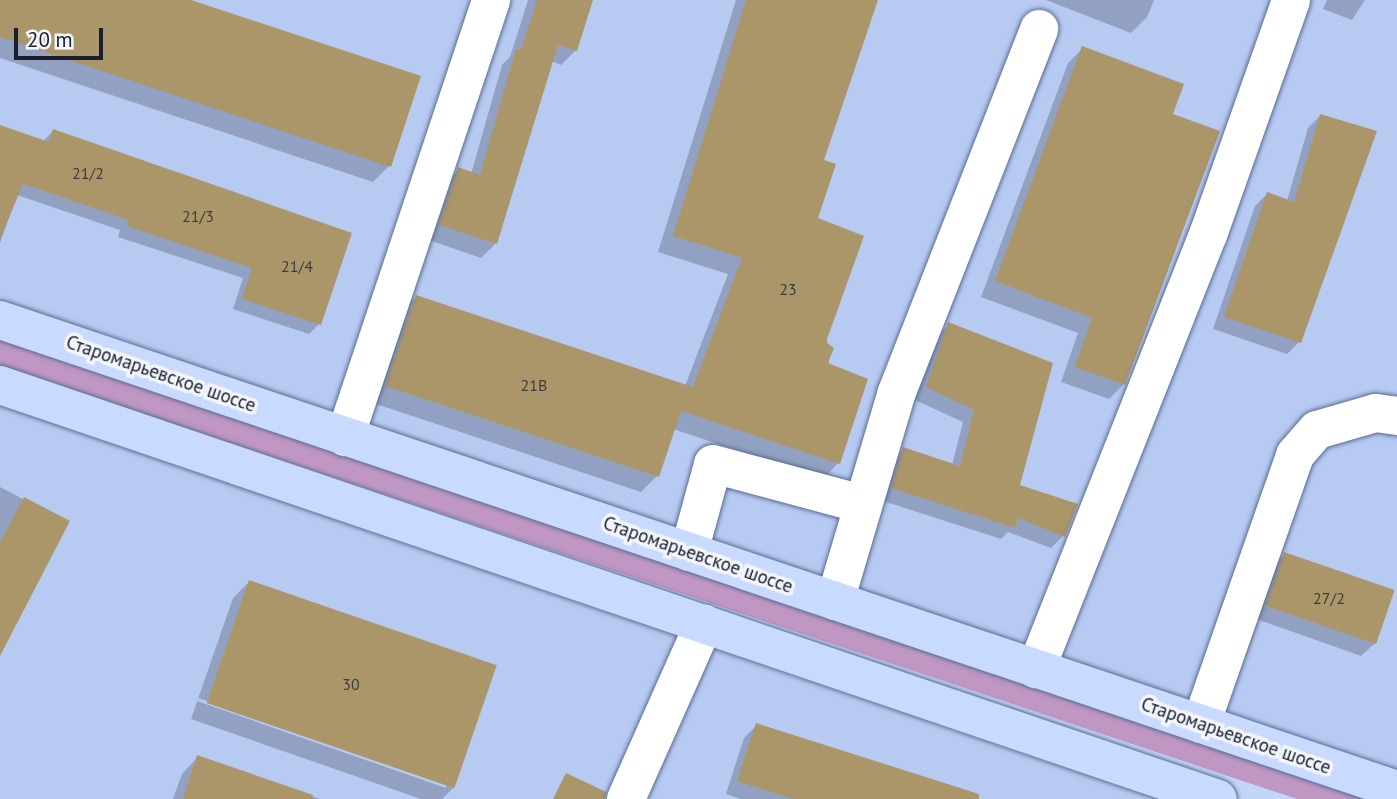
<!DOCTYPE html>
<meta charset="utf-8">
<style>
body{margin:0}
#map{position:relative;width:1397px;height:799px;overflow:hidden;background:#c4d6f8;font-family:"PT Sans",sans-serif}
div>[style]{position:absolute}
.built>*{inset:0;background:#b7caf2}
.green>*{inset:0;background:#c097c3}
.shadow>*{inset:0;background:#0003}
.building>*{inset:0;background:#ab966a;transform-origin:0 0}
.roads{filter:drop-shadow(0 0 2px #5a6c93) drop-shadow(0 0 2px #5a6c93)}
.minor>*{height:38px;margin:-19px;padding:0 19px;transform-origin:19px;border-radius:19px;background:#fff}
.major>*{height:38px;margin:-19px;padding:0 19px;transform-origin:19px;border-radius:19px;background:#c8dafe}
span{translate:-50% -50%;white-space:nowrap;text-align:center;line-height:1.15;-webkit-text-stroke:7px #f4f6fb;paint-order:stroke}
.number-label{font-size:16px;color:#3d3d3e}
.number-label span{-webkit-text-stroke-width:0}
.street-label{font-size:19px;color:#181f2f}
.scale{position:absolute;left:14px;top:28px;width:89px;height:32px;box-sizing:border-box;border:4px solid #181f2f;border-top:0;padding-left:9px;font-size:21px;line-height:24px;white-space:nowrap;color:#181f2f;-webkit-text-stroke:5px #f4f6fb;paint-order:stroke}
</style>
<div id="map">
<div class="built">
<i style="clip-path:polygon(0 0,1397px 0,1397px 776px,0 307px)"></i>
<i style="clip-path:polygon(0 406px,892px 710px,1155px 799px,0 799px)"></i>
</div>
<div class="green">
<i style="clip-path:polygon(0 336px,1376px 799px,1297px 799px,0 366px)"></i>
</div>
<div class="shadow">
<i style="clip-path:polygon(0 0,185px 0,389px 166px,373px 182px,0 58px)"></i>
<i style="clip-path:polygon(528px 0,591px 0,576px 50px,561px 65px,551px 61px,496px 243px,481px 258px,426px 239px,444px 184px,459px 169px,471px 174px,502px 65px,510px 57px)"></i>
<i style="clip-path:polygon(736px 0,876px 0,822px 161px,816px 219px,838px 463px,823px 479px,673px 429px,657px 476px,641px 492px,370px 402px,400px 312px,416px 297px,685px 386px,728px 274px,658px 252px)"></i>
<i style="clip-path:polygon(1046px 0,1154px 0,1147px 17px,1131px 33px)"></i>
<i style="clip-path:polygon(1327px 0,1365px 0,1352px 20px,1323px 9px)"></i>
<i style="clip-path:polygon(1083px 48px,1170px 115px,1124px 384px,1109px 399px,1061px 382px,1078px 333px,981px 297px,1068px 63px)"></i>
<i style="clip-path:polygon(1320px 116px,1299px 342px,1287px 354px,1213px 329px,1255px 206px,1267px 194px,1287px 201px,1308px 128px)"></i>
<i style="clip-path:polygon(0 127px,42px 142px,53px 131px,349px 234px,319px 324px,309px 334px,233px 309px,243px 278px,118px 237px,120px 230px,17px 195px,0 243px)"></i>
<i style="clip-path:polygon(948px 325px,1018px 486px,1063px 536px,1051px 548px,1008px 532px,1001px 539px,880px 500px,891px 462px,904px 449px,952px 465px,963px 422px,915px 400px,936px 337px)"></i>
<i style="clip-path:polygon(0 487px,67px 522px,0 653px)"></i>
<i style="clip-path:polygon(1285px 554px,1392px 591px,1374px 644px,1361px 656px,1254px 618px,1272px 566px)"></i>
<i style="clip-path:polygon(evenodd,249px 582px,453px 788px,442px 799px,421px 799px,191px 719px,233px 598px,249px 582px,198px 698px,446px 784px,446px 788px,197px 701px,198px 698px)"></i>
<i style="clip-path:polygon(757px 725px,931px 799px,741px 799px,726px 794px,744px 738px)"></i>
<i style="clip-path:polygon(198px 757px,320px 799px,173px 799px,182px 774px)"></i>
</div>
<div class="building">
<i style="clip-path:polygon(0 0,191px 0,421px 76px,391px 167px,0 37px)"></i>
<i style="clip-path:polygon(537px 0,593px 0,577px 51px,558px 45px,497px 244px,439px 225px,458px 167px,480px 175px,516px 49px,521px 50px)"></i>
<i style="clip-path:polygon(746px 0,878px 0,824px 160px,836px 164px,818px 218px,864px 236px,826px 342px,834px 348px,828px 363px,868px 379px,840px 464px,681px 411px,659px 477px,385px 386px,416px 295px,693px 387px,742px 258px,673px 236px)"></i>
<i style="clip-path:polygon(1082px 46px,1184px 84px,1173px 114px,1220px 131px,1125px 385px,1075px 367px,1092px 318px,995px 281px)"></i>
<i style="clip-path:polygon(1320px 114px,1377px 131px,1301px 343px,1224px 317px,1267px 192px,1294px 202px)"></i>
<i style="clip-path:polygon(0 125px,49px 142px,53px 129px,352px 233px,321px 325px,242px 299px,252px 268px,127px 226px,129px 220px,23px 184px,0 239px)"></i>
<i style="clip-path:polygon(948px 322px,1053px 363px,1020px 485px,1078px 504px,1065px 537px,1018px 518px,1015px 528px,891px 488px,903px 447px,960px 466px,974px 410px,926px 387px)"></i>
<i style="clip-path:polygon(24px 497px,70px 521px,0 656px,0 543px)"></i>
<i style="left:1284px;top:552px;width:117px;height:57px;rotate:19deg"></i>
<i style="left:249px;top:580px;width:262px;height:130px;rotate:19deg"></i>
<i style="clip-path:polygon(756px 723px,979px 794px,979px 799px,793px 799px,737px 781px)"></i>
<i style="clip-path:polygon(197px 755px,313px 795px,312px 799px,183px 799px)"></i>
<i style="clip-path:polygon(566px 773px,606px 792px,605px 799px,553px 799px)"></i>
</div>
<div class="roads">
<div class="minor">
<i style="left:345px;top:437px;width:461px;rotate:-71.5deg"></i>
<i style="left:689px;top:552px;width:91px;rotate:-74.7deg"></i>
<i style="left:713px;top:464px;width:154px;rotate:15deg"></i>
<i style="left:835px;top:601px;width:218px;rotate:-73.5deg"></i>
<i style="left:897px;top:392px;width:390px;rotate:-68.6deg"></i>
<i style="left:1036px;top:669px;width:467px;rotate:-68.4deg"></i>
<i style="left:1208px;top:235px;width:249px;rotate:-70.5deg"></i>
<i style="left:1201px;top:724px;width:285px;rotate:-70.7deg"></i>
<i style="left:1295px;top:455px;width:33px;rotate:-49deg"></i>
<i style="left:1317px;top:430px;width:61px;rotate:-16.1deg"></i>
<i style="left:1376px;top:413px;width:21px;rotate:8deg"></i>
<i style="left:626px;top:799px;width:192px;rotate:-66deg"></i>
</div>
<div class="major">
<i style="left:0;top:320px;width:1474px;rotate:18.59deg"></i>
<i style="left:0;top:385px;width:1286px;rotate:18.77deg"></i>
</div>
</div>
<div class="number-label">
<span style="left:88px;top:173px">21/2</span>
<span style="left:198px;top:216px">21/3</span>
<span style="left:297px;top:266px">21/4</span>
<span style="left:788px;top:289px">23</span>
<span style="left:534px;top:385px">21В</span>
<span style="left:1329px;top:598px">27/2</span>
<span style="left:351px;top:684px">30</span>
</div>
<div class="street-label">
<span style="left:161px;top:374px;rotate:19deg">Старомарьевское шоссе</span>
<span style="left:698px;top:555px;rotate:19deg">Старомарьевское шоссе</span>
<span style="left:1236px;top:736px;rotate:19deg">Старомарьевское шоссе</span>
</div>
<div class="scale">20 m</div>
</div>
